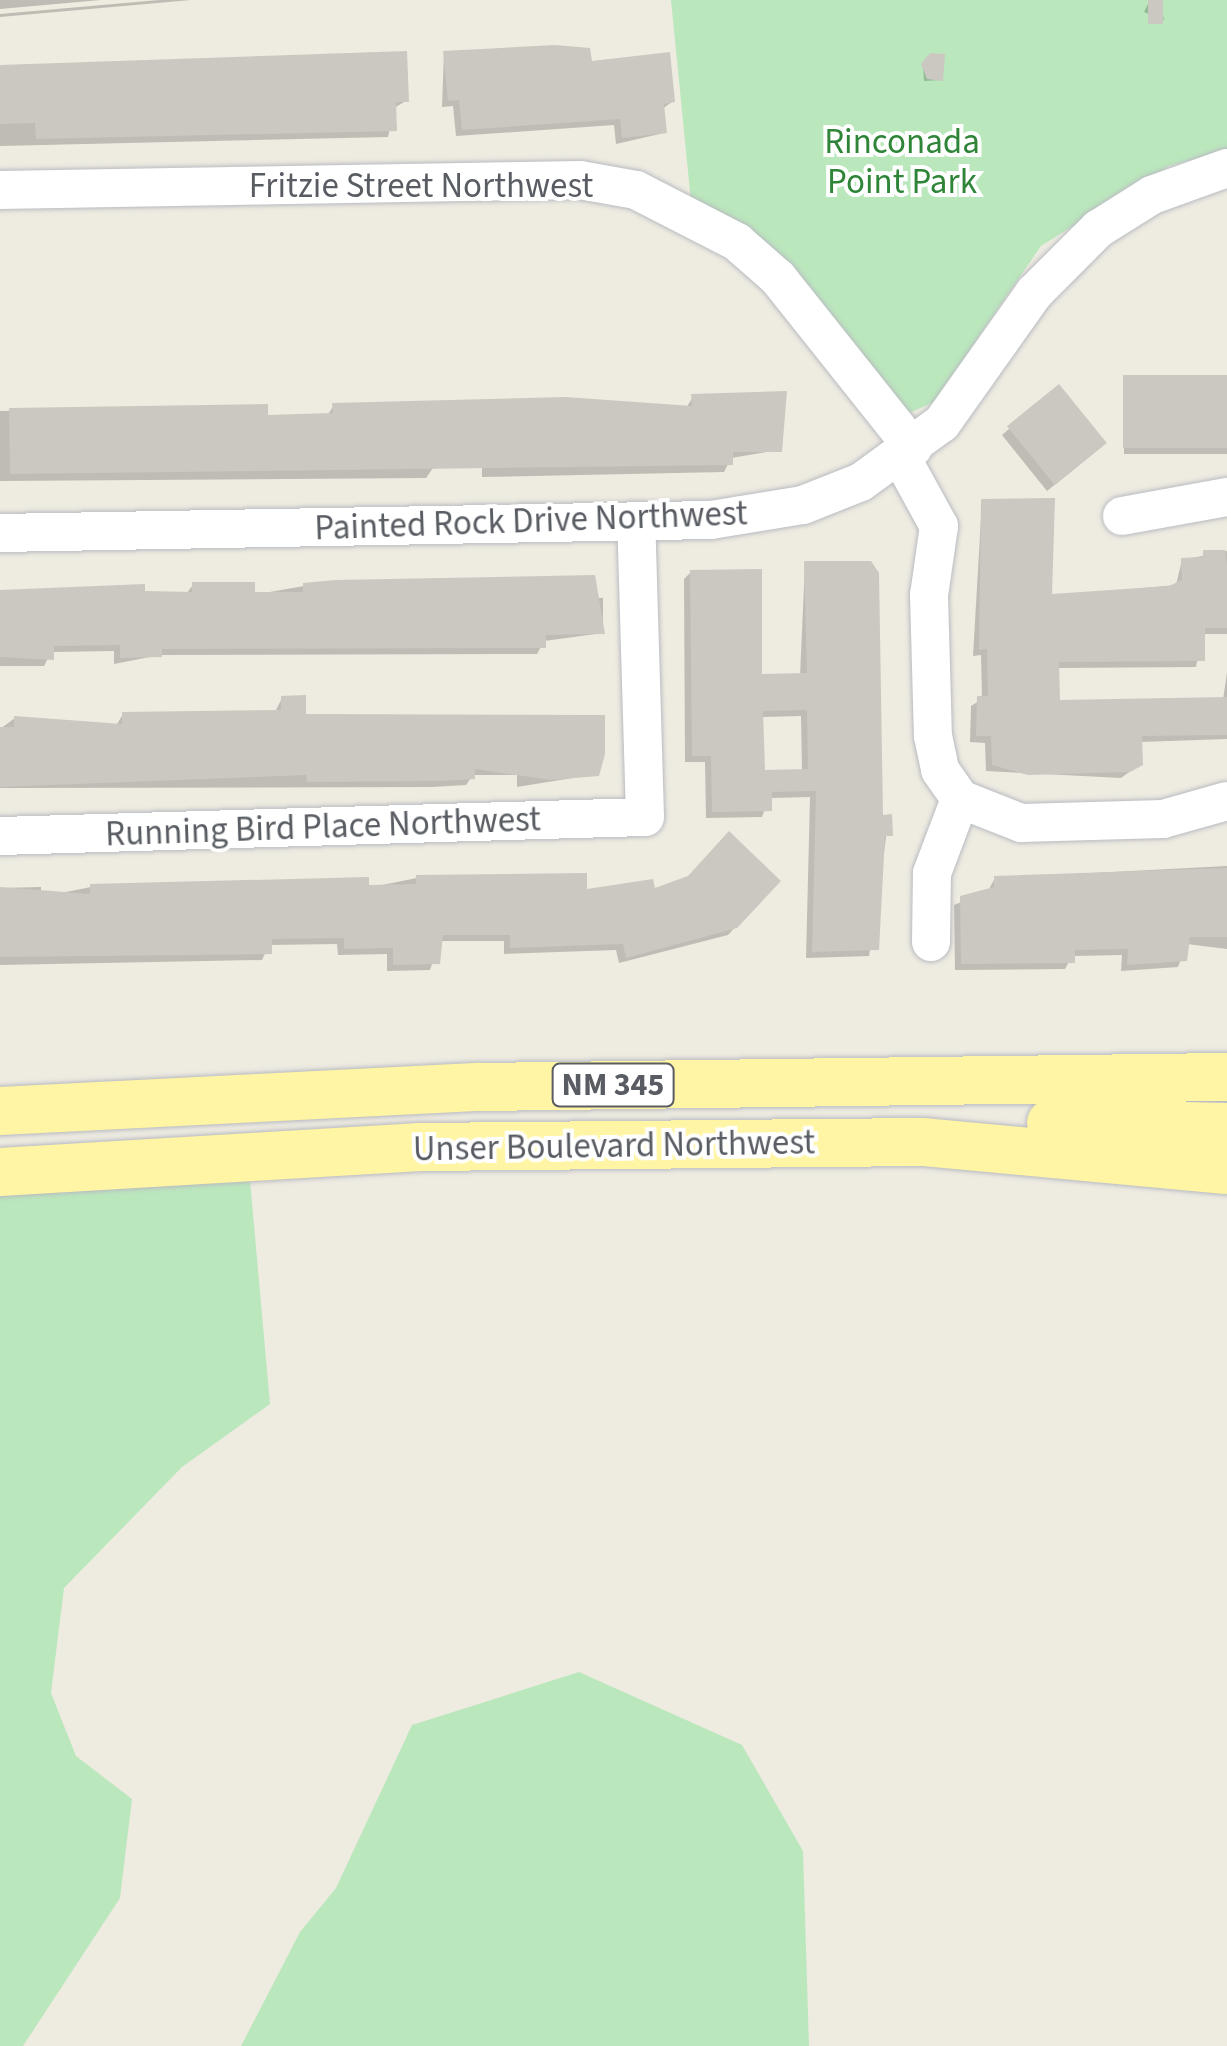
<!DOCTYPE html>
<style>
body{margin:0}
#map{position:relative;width:1227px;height:2046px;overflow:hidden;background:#eeebe1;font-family:"Source Sans 3",sans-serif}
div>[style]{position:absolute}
.green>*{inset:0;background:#bbe7bd}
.shadow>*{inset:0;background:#0003;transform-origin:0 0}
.building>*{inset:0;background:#cac8c0;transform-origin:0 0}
.roads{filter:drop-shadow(0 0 2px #b9bbc1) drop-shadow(0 0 2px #b9bbc1)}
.minor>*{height:38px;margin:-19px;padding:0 19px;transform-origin:19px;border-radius:19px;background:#fff}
.major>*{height:48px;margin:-24px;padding:0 24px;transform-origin:24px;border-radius:24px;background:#fff5a4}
span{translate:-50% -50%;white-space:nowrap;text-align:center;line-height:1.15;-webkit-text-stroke:8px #fff;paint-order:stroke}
.shield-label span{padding:2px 8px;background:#fff;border:2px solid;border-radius:8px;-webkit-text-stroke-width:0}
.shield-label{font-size:32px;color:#595d63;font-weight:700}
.park-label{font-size:35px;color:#2e8537}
.street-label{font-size:35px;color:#595d63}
</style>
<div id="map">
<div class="green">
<i style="clip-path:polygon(671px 0,1227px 0,1227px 150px,1169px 166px,1041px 246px,934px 402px,900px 417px,691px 202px)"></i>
<i style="clip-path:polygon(250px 1180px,270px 1404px,182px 1467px,64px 1588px,51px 1693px,76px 1756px,132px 1799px,120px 1898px,23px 2046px,0 2046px,0 1193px)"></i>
<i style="clip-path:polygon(579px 1672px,742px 1745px,803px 1851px,809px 2046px,241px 2046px,300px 1932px,336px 1888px,412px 1725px)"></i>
</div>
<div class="shadow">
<i style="clip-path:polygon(0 0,101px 0,0 9px)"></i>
<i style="clip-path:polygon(159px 0,191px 0,0 17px,0 14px)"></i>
<i style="clip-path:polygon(1160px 0,1164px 20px,1144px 12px,1149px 2px)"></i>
<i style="clip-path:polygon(444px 53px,589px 63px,672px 102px,662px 109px,664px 133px,616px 144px,614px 125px,456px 136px,453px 106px,442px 107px)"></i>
<i style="clip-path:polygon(0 66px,406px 101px,394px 108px,388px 137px,0 146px)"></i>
<i style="clip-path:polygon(923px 66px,941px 80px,924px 81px)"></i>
<i style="left:1227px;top:377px;width:77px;height:103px;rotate:90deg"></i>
<i style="clip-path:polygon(693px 397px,779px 450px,731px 458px,724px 472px,482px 477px,482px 468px,433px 468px,426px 478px,0 481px,0 411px,266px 406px,266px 417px,327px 416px,334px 405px,686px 408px)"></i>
<i style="clip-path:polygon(1009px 429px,1097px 450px,1047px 491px,1002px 435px)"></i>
<i style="clip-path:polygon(982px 501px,1049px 597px,1176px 585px,1182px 560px,1227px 551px,1227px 634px,1202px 634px,1196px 667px,1056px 668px,1057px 703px,1223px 700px,1227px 672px,1227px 739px,1140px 742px,1140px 764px,1121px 778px,986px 771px,985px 743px,970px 742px,971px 706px,982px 699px,981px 655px,973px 656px)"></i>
<i style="clip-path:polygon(evenodd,805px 564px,881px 817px,889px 817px,869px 956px,806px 958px,810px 797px,769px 798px,762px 817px,706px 818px,705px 762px,685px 762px,684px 579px,691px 572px,759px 676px,800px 676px,805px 564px,801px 716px,802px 772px,762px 773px,761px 717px,801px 716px)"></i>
<i style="clip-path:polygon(193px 585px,252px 595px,304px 586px,603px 598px,603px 633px,544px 641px,537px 654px,160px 655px,114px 664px,114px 651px,51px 652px,44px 666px,0 666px,0 591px,186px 594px)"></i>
<i style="clip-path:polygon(282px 698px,303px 717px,597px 774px,517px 787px,517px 775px,473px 775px,466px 785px,432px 787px,0 788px,0 729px,15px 718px,116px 726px,123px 714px,275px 712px)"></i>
<i style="clip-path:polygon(1227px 866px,1227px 949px,1187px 944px,1178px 967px,1121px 971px,1122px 955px,1072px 956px,1065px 969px,955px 970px,954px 905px,988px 891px,995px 878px)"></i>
<i style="clip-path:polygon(417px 878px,584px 892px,778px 881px,728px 935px,619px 963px,616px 950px,504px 954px,504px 941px,440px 941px,430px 970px,387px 971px,387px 954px,338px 955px,337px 944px,269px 945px,262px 960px,0 965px,0 888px,41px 887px,41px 897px,91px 887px,367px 888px)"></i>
</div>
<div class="building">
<i style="left:1148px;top:0;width:15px;height:24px"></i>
<i style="clip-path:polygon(555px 45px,590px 48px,592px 61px,670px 52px,675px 102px,664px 104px,667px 133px,622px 138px,620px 119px,462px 130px,459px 100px,448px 101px,443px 51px)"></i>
<i style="clip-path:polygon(407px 51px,409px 102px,396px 102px,397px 131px,36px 139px,35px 123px,0 124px,0 65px)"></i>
<i style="clip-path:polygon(930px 53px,945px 54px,943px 81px,927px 79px,921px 64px)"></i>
<i style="left:1227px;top:375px;width:73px;height:104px;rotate:90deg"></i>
<i style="left:1059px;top:384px;width:76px;height:67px;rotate:51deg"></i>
<i style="clip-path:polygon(787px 391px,782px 452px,733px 452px,733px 465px,10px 474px,9px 408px,268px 404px,268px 415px,333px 413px,332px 403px,565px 397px,692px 406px,691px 394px)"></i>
<i style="clip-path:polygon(1055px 498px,1052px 594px,1169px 586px,1182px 580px,1181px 558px,1203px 557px,1203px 550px,1225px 550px,1227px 565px,1227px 628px,1205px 628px,1205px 661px,1059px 662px,1060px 700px,1227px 697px,1227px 735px,1142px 736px,1143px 765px,1130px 772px,1028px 775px,992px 765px,991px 736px,976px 736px,977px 696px,988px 696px,987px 649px,979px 650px,981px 499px)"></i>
<i style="clip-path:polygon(evenodd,804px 561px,871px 561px,879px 573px,883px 815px,892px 814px,893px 836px,885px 836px,879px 950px,812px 952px,816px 791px,772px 792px,772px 811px,712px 812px,711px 756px,692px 756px,690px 570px,762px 569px,762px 674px,807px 673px,804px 561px,807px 710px,808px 769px,765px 770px,763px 711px,807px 710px)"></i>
<i style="clip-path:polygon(595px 575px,605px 634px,546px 635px,546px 648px,162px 649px,162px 657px,120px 658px,120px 645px,54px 646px,54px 660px,0 657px,0 590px,145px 584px,145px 591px,192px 592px,192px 582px,255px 582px,255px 592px,303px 592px,303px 583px,336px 580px)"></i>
<i style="clip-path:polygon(306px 695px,306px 714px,605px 715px,605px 754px,599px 776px,550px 780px,475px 769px,475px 779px,441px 781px,307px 782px,306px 775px,0 787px,0 727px,14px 727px,14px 716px,122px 724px,122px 712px,281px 710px,281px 696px)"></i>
<i style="clip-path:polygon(729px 831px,781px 881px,737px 928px,626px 958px,623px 944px,510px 948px,510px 935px,443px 935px,440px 964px,393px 965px,393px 948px,344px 949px,344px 938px,272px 939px,272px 954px,0 957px,0 887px,90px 894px,90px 884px,369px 877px,369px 885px,416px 884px,416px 875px,587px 873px,587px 889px,653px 879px,655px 888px,688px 876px)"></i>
<i style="clip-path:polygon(1227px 868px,1227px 937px,1190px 937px,1187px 961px,1127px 965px,1128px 949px,1075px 950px,1075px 963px,961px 964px,960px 896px,994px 887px,994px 876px)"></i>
</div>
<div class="roads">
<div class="minor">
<i style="left:0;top:190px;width:580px;rotate:-0.99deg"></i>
<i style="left:580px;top:180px;width:57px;rotate:10.1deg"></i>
<i style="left:636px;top:190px;width:114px;rotate:27.2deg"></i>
<i style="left:737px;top:242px;width:55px;rotate:41.3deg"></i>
<i style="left:778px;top:278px;width:217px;rotate:51.5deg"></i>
<i style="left:901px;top:457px;width:79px;rotate:61.2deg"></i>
<i style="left:939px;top:526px;width:70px;rotate:98.2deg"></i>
<i style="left:929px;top:595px;width:141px;rotate:88.4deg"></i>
<i style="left:933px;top:736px;width:35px;rotate:78deg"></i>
<i style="left:940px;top:770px;width:35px;rotate:55deg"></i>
<i style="left:960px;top:799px;width:66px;rotate:21.5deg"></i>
<i style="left:1021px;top:823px;width:142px;rotate:-1.6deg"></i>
<i style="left:1163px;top:819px;width:66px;rotate:-15.7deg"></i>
<i style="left:1122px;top:516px;width:107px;rotate:-10.3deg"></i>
<i style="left:0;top:533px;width:711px;rotate:-1.05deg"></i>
<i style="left:711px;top:520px;width:93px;rotate:-9.3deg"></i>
<i style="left:803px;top:505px;width:62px;rotate:-21.6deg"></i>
<i style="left:861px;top:482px;width:100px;rotate:-36.1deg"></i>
<i style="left:942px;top:423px;width:159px;rotate:-54.7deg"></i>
<i style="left:1034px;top:293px;width:91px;rotate:-45deg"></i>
<i style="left:1098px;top:229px;width:64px;rotate:-32.2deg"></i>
<i style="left:1152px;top:195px;width:80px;rotate:-19.8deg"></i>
<i style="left:0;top:836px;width:645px;rotate:-1.69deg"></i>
<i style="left:645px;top:817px;width:296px;rotate:-91.7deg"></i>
<i style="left:931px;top:942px;width:69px;rotate:-89.2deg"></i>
<i style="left:932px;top:873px;width:79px;rotate:-69.3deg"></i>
</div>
<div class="major">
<i style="left:0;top:1111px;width:481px;rotate:-2.9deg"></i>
<i style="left:480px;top:1087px;width:747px;rotate:-0.77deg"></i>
<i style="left:1051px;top:1123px;width:176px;rotate:1.3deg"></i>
<i style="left:0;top:1172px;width:421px;rotate:-3.4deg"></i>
<i style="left:420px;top:1147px;width:504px;rotate:-0.57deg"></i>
<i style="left:924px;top:1142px;width:304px;rotate:5.3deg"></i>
</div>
</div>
<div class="shield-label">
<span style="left:613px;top:1085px">NM 345</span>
</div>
<div class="park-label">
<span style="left:902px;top:162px">Rinconada<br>Point Park</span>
</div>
<div class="street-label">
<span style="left:421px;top:186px">Fritzie Street Northwest</span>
<span style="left:531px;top:521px;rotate:-2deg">Painted Rock Drive Northwest</span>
<span style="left:323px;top:827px;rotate:-2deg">Running Bird Place Northwest</span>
<span style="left:614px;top:1146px;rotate:-1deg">Unser Boulevard Northwest</span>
</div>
</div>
